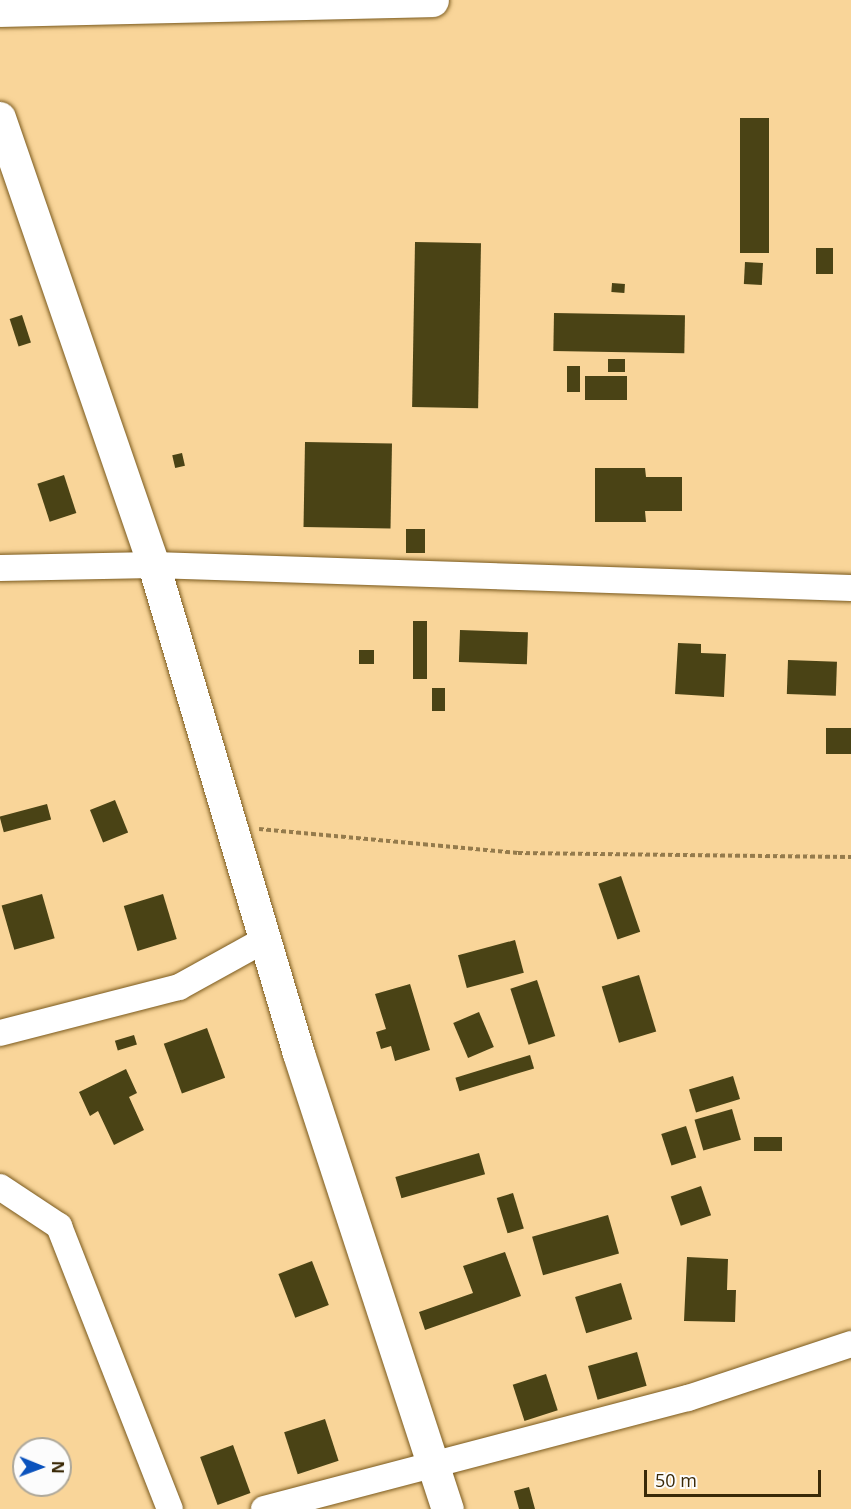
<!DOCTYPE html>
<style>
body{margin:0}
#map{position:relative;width:851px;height:1509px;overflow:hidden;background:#f9d599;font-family:"Open Sans",sans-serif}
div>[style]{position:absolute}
.building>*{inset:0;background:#4a4315;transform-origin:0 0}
.path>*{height:4px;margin-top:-2px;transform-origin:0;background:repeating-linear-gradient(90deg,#957b4c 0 4.5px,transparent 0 7.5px)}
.roads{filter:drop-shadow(0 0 2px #7a5a1e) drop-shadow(0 0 2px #7a5a1e)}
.minor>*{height:26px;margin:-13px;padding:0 13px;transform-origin:13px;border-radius:13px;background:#fff}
.tertiary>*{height:32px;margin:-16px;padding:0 16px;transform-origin:16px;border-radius:16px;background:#fff}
.trunk>*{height:33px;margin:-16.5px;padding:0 16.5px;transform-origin:16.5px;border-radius:16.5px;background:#fff}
span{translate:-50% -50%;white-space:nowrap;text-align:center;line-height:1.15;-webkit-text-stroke:6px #fcfcfc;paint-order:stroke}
.north{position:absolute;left:12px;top:1437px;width:60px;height:60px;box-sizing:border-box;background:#fcfcfc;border:2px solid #aea89a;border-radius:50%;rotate:91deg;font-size:16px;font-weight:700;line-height:24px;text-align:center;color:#3a2907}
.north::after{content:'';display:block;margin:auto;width:21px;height:27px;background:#0b53bd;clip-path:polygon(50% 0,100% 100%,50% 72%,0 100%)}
.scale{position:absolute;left:644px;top:1470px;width:177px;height:27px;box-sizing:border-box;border:3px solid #3a2907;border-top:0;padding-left:8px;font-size:18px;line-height:21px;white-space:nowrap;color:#3a2907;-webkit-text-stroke:4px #fcfcfc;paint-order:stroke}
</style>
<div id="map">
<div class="building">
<i style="left:740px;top:118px;width:29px;height:135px"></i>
<i style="left:415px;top:242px;width:66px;height:165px;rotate:1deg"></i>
<i style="left:816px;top:248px;width:17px;height:26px"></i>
<i style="left:745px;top:262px;width:18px;height:22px;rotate:3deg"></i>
<i style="left:612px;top:283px;width:13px;height:9px;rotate:4deg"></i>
<i style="left:554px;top:313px;width:131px;height:38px;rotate:1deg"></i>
<i style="left:22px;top:315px;width:29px;height:13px;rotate:72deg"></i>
<i style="left:608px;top:359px;width:17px;height:13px"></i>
<i style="left:580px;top:366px;width:26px;height:13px;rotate:90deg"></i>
<i style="left:585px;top:376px;width:42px;height:24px"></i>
<i style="left:305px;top:442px;width:87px;height:85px;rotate:1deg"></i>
<i style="left:182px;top:453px;width:13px;height:10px;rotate:77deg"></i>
<i style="clip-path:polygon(595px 468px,645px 468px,646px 477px,682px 477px,682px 511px,645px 511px,646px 522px,595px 522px)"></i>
<i style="left:64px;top:475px;width:40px;height:28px;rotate:72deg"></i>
<i style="left:406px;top:529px;width:19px;height:24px"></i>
<i style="left:413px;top:621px;width:14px;height:58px"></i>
<i style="left:460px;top:630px;width:68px;height:32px;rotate:2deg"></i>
<i style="clip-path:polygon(678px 643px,701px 644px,701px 653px,726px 654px,724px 697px,675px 694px)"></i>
<i style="left:374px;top:650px;width:14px;height:15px;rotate:90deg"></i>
<i style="left:788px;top:660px;width:49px;height:34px;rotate:2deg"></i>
<i style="left:432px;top:688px;width:13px;height:23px"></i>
<i style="left:826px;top:728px;width:25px;height:26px"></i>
<i style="left:115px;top:800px;width:35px;height:27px;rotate:68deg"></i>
<i style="left:47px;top:804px;width:16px;height:49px;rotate:75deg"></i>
<i style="left:621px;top:876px;width:59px;height:24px;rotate:71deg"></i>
<i style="left:42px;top:894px;width:46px;height:42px;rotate:74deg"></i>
<i style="left:163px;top:894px;width:47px;height:41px;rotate:73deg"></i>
<i style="left:515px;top:940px;width:34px;height:59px;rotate:75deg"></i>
<i style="left:639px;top:975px;width:59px;height:39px;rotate:73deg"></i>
<i style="left:537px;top:980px;width:59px;height:28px;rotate:72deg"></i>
<i style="clip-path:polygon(410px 984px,430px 1050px,395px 1061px,391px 1046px,381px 1049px,376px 1032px,386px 1029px,375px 994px)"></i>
<i style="left:479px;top:1012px;width:38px;height:28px;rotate:67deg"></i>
<i style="left:207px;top:1028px;width:53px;height:46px;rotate:70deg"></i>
<i style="left:134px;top:1035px;width:10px;height:20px;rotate:73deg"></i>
<i style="left:530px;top:1055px;width:14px;height:78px;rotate:73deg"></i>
<i style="clip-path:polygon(126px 1069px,137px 1093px,129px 1097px,144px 1130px,114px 1145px,98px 1111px,90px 1116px,79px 1092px)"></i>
<i style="left:733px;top:1076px;width:24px;height:46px;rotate:73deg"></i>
<i style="left:732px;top:1109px;width:32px;height:39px;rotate:74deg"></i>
<i style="left:686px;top:1126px;width:33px;height:26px;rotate:72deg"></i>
<i style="left:782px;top:1137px;width:14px;height:28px;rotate:90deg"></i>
<i style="left:479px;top:1153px;width:22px;height:87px;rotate:74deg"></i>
<i style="left:701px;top:1186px;width:31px;height:32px;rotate:71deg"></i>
<i style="left:513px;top:1193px;width:37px;height:17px;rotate:73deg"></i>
<i style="left:608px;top:1215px;width:40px;height:79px;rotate:74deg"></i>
<i style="clip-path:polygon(505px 1252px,521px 1296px,425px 1330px,419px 1312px,473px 1293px,463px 1266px)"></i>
<i style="clip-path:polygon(687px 1257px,728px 1259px,727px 1290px,736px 1290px,735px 1322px,684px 1321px)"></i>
<i style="left:312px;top:1261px;width:47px;height:36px;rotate:69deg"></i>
<i style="left:621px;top:1283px;width:38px;height:48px;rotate:73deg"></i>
<i style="left:637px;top:1352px;width:35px;height:51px;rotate:74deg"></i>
<i style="left:546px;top:1374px;width:38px;height:35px;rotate:72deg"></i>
<i style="left:325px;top:1419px;width:44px;height:43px;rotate:72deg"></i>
<i style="clip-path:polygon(51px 1440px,55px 1449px,32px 1449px)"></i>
<i style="left:233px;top:1445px;width:51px;height:35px;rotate:70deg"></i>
<i style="clip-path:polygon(60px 1460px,69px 1480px,60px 1484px)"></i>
<i style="clip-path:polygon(34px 1485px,59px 1485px,38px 1494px)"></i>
<i style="clip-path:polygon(529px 1487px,535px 1509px,519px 1509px,514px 1491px)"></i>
</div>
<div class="path">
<i style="left:259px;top:829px;width:260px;rotate:5.3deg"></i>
<i style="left:518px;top:853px;width:333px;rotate:0.7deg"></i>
</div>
<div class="roads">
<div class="minor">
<i style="left:0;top:568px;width:154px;rotate:-1.1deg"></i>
<i style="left:154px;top:565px;width:697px;rotate:1.89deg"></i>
<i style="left:0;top:1033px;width:185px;rotate:-14.4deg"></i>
<i style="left:179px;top:987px;width:97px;rotate:-28.9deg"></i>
<i style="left:0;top:1187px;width:71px;rotate:33.5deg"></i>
<i style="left:59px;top:1226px;width:304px;rotate:68.6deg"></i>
<i style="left:264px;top:1509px;width:438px;rotate:-14.7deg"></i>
<i style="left:688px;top:1398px;width:172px;rotate:-18.3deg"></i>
</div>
<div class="tertiary">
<i style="left:0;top:118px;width:473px;rotate:71deg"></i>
<i style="left:154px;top:565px;width:510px;rotate:73.48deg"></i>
<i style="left:299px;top:1054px;width:479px;rotate:71.9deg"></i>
</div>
<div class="trunk">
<i style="left:0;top:10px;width:432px;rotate:-1.3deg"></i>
</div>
</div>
<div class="north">N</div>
<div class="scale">50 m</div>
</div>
